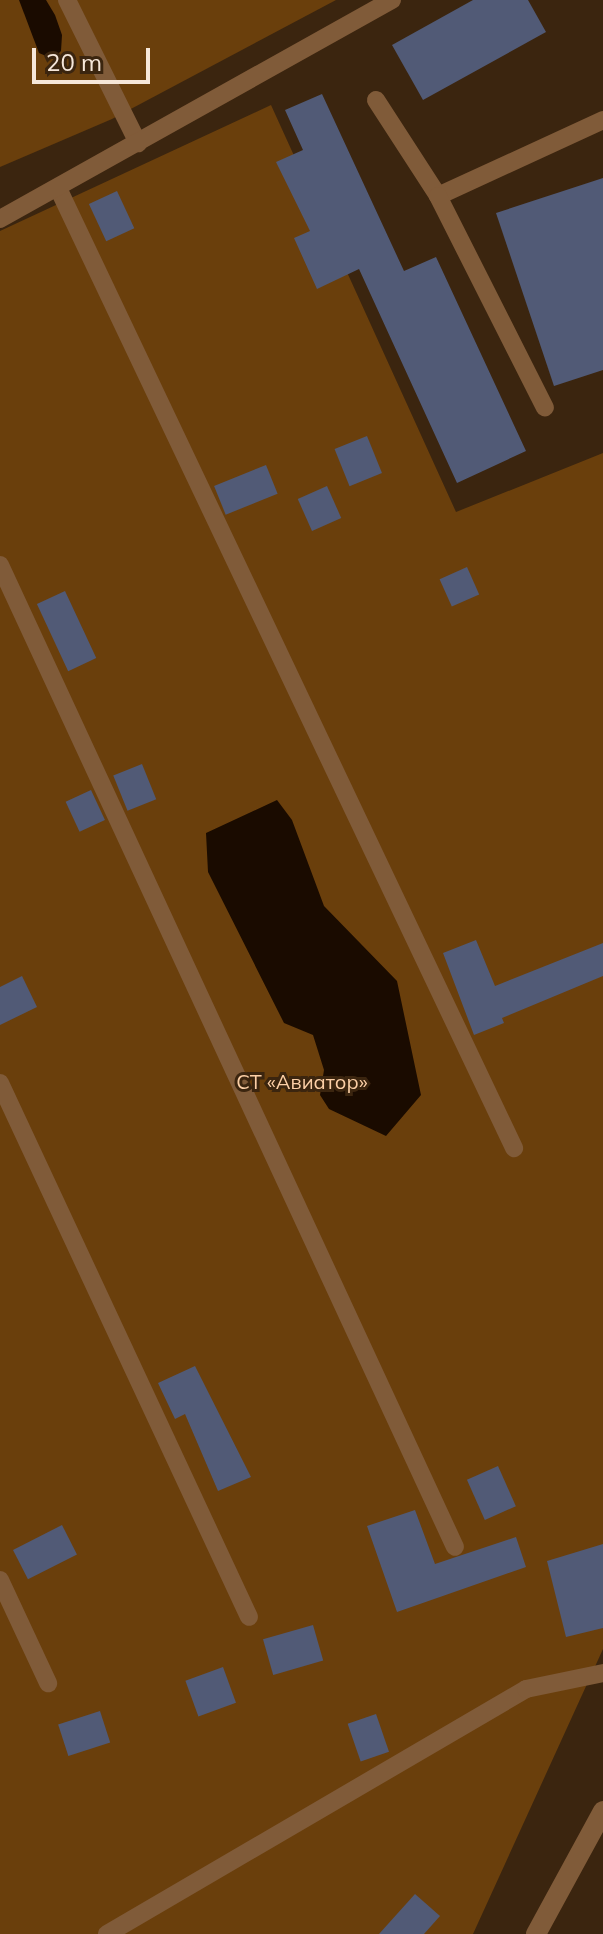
<!DOCTYPE html>
<meta charset="utf-8">
<style>
body{margin:0}
#map{position:relative;width:603px;height:1934px;overflow:hidden;background:#3b250f;font-family:Mulish,sans-serif}
div>[style]{position:absolute}
.green>*{inset:0;background:#6a3f0c}
.water>*{inset:0;background:#1a0b00}
.building>*{inset:0;background:#515a76;transform-origin:0 0}
.lane>*{height:18px;margin:-9px;padding:0 9px;transform-origin:9px;border-radius:9px;background:#805b39}
.street>*{height:20px;margin:-10px;padding:0 10px;transform-origin:10px;border-radius:10px;background:#805b39}
span{translate:-50% -50%;white-space:nowrap;text-align:center;line-height:1.15;-webkit-text-stroke:6px #3b250f;paint-order:stroke}
.park-label{font-size:20px;color:#fccfa6}
.scale{position:absolute;left:32px;top:48px;width:118px;height:36px;box-sizing:border-box;border:4px solid #f6e7da;border-top:0;padding-left:10px;font-size:24px;line-height:28px;white-space:nowrap;color:#f6e7da;-webkit-text-stroke:6px #3b250f;paint-order:stroke}
</style>
<div id="map">
<div class="green">
<i style="clip-path:polygon(0 0,336px 0,112px 119px,0 167px)"></i>
<i style="clip-path:polygon(271px 105px,456px 512px,603px 453px,603px 1649px,473px 1934px,0 1934px,0 231px)"></i>
</div>
<div class="water">
<i style="clip-path:polygon(19px 0,46px 0,55px 15px,62px 35px,61px 51px,53px 59px,39px 53px)"></i>
<i style="clip-path:polygon(277px 800px,292px 820px,324px 906px,397px 981px,421px 1095px,386px 1136px,329px 1109px,320px 1095px,324px 1070px,313px 1035px,284px 1023px,208px 872px,206px 833px)"></i>
</div>
<div class="building">
<i style="clip-path:polygon(473px 0,528px 0,546px 32px,423px 100px,392px 45px)"></i>
<i style="clip-path:polygon(322px 94px,404px 271px,436px 257px,526px 451px,457px 483px,359px 269px,317px 289px,294px 238px,310px 231px,276px 162px,303px 150px,285px 110px)"></i>
<i style="clip-path:polygon(603px 178px,603px 370px,554px 386px,496px 213px)"></i>
<i style="left:117px;top:191px;width:41px;height:31px;rotate:65deg"></i>
<i style="left:367px;top:436px;width:40px;height:35px;rotate:68deg"></i>
<i style="left:266px;top:465px;width:31px;height:56px;rotate:68deg"></i>
<i style="left:327px;top:486px;width:35px;height:32px;rotate:66deg"></i>
<i style="left:467px;top:567px;width:30px;height:30px;rotate:66deg"></i>
<i style="left:65px;top:591px;width:74px;height:31px;rotate:65deg"></i>
<i style="left:142px;top:764px;width:38px;height:31px;rotate:68deg"></i>
<i style="left:91px;top:790px;width:33px;height:28px;rotate:65deg"></i>
<i style="clip-path:polygon(476px 940px,495px 986px,603px 943px,603px 976px,502px 1018px,504px 1023px,474px 1035px,443px 953px)"></i>
<i style="clip-path:polygon(22px 976px,37px 1007px,0 1025px,0 987px)"></i>
<i style="clip-path:polygon(195px 1366px,251px 1477px,218px 1491px,185px 1414px,175px 1419px,158px 1383px)"></i>
<i style="left:498px;top:1466px;width:44px;height:34px;rotate:66deg"></i>
<i style="clip-path:polygon(415px 1510px,435px 1564px,516px 1537px,526px 1567px,397px 1612px,367px 1526px)"></i>
<i style="left:62px;top:1525px;width:33px;height:55px;rotate:63deg"></i>
<i style="clip-path:polygon(603px 1544px,603px 1628px,566px 1637px,547px 1561px)"></i>
<i style="left:313px;top:1625px;width:37px;height:52px;rotate:74deg"></i>
<i style="left:223px;top:1667px;width:38px;height:40px;rotate:70deg"></i>
<i style="left:100px;top:1711px;width:33px;height:44px;rotate:72deg"></i>
<i style="left:376px;top:1714px;width:40px;height:30px;rotate:71deg"></i>
<i style="clip-path:polygon(415px 1894px,440px 1916px,424px 1934px,379px 1934px)"></i>
</div>
<div class="lane">
<i style="left:67px;top:0;width:160px;rotate:63.6deg"></i>
<i style="left:376px;top:100px;width:114px;rotate:57.1deg"></i>
<i style="left:438px;top:196px;width:182px;rotate:-24.7deg"></i>
<i style="left:58px;top:188px;width:1063px;rotate:64.59deg"></i>
<i style="left:438px;top:196px;width:237px;rotate:63.2deg"></i>
<i style="left:0;top:219px;width:449px;rotate:-29.2deg"></i>
<i style="left:0;top:565px;width:1082px;rotate:65.14deg"></i>
<i style="left:0;top:1083px;width:589px;rotate:65deg"></i>
<i style="left:0;top:1580px;width:114px;rotate:65deg"></i>
<i style="left:107px;top:1934px;width:485px;rotate:-30.3deg"></i>
<i style="left:526px;top:1689px;width:79px;rotate:-11.7deg"></i>
</div>
<div class="street">
<i style="left:536px;top:1934px;width:140px;rotate:-61.4deg"></i>
</div>
<div class="park-label">
<span style="left:302px;top:1081px">СТ «Авиатор»</span>
</div>
<div class="scale">20 m</div>
</div>
